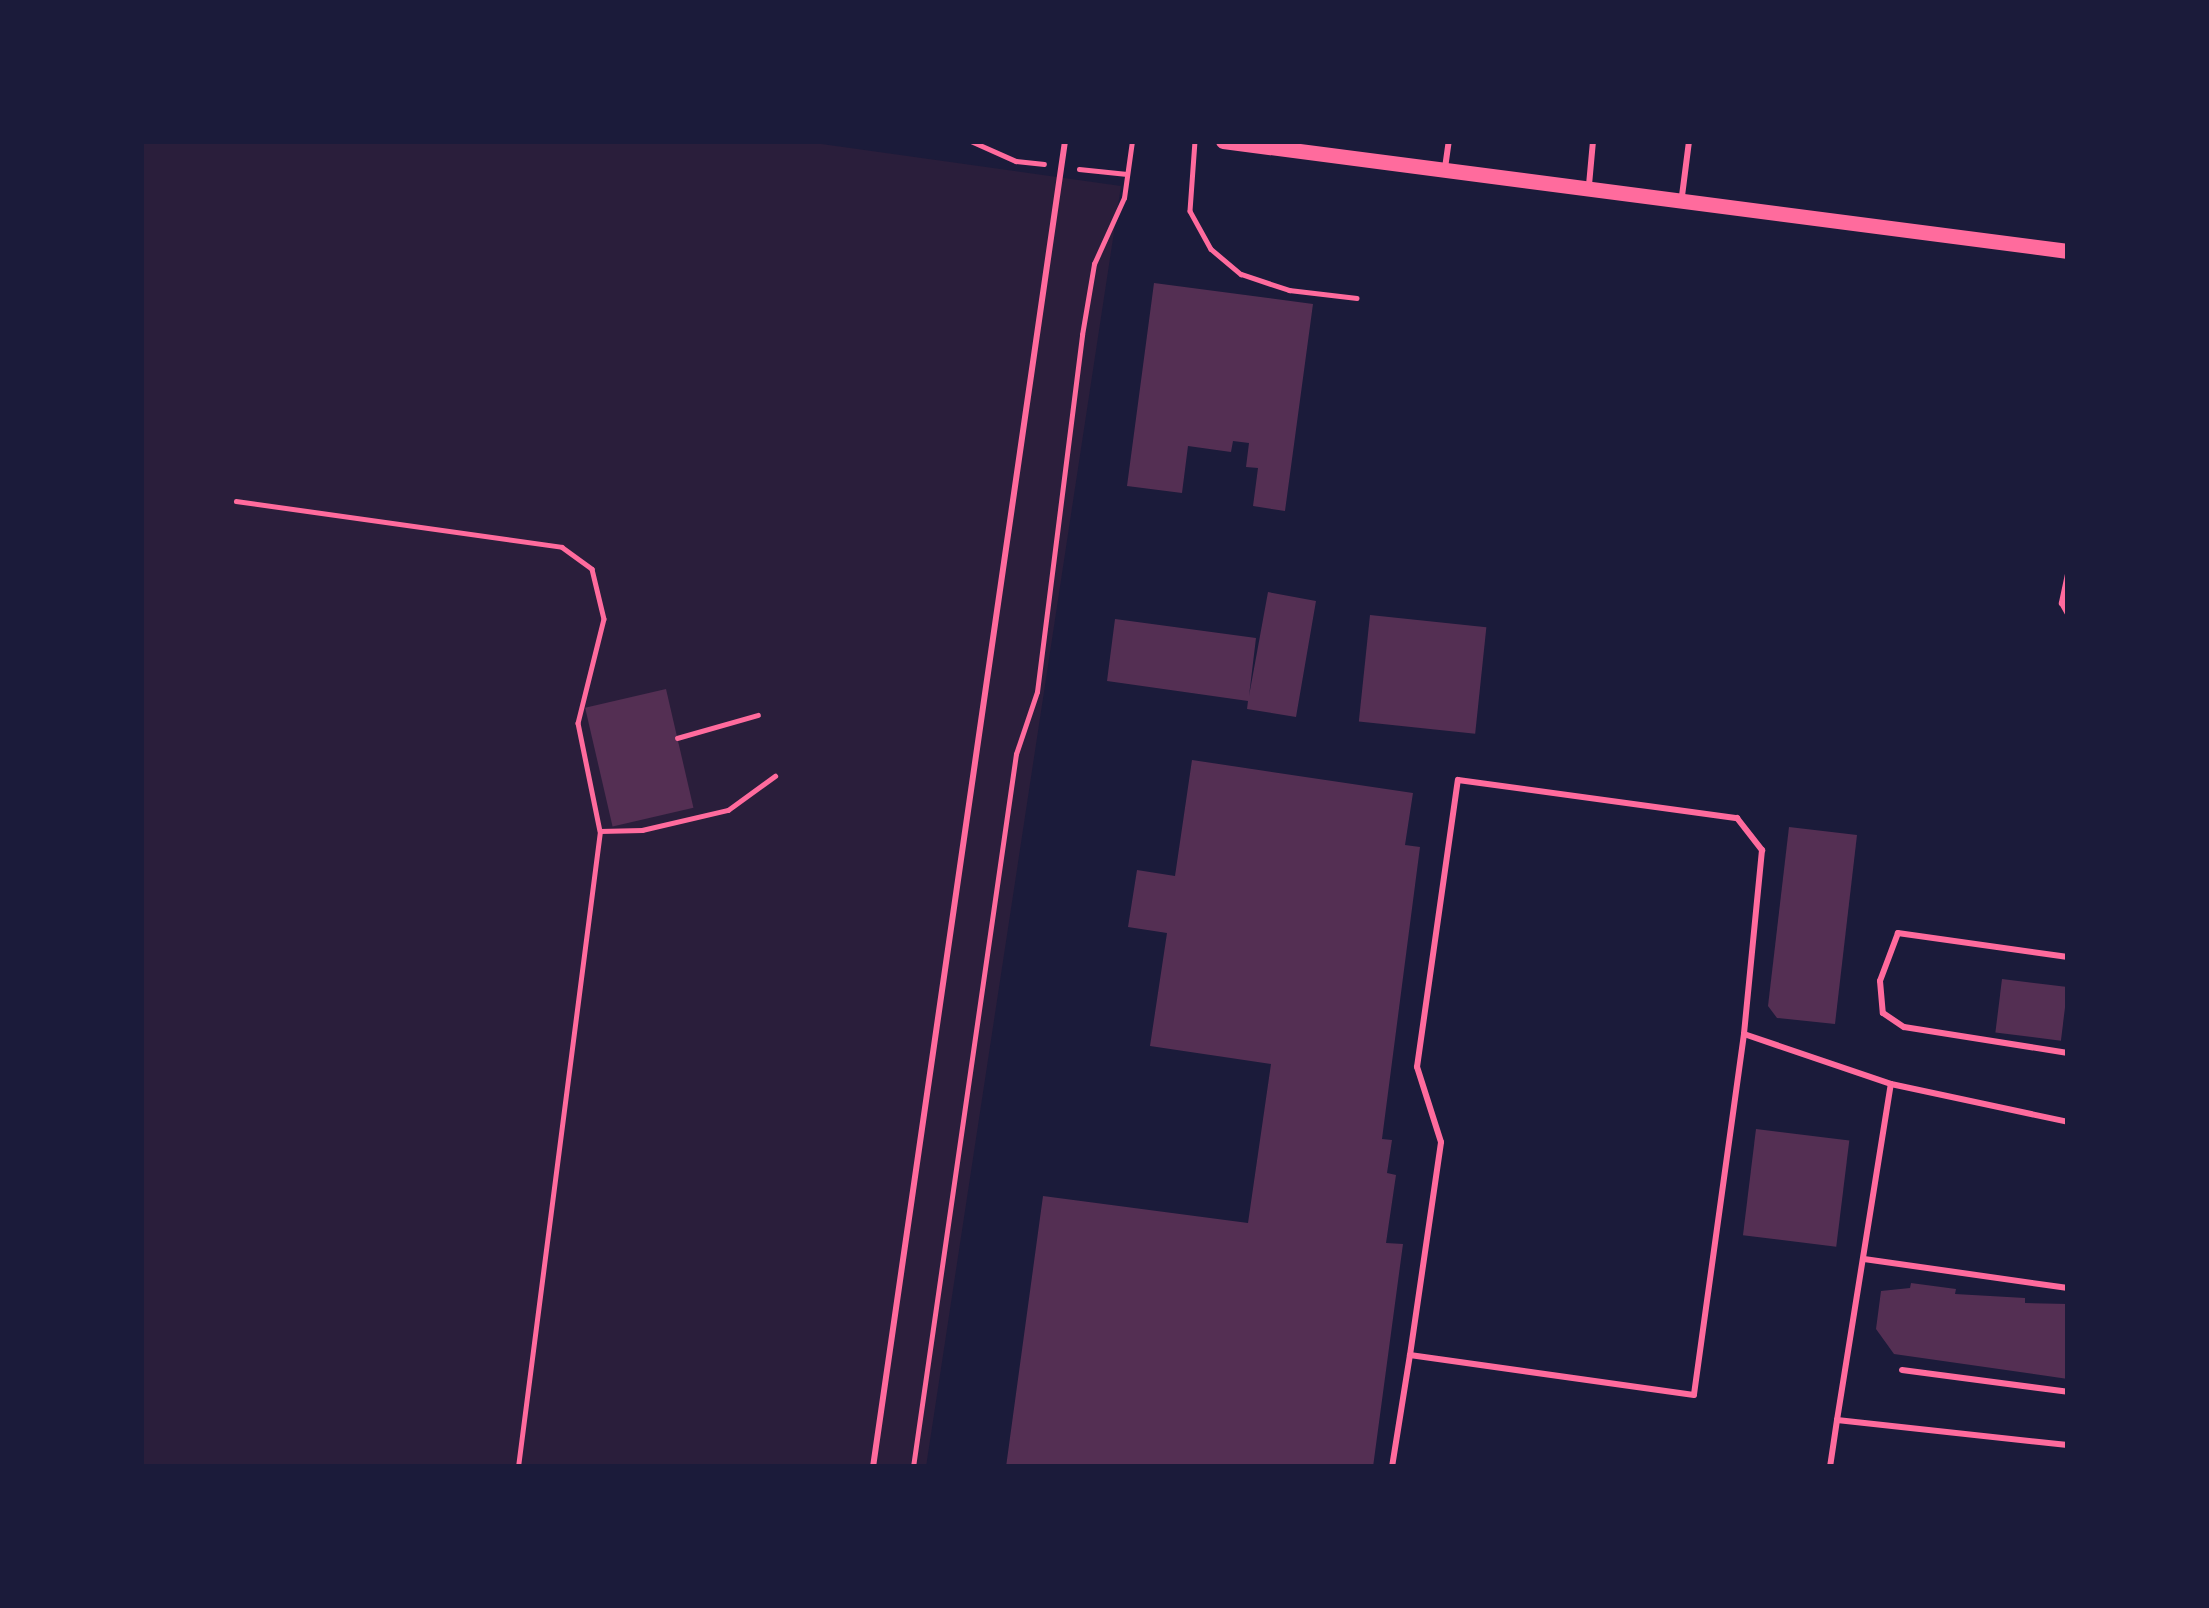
<!DOCTYPE html>
<style>
body{margin:0}
#map{position:relative;width:2209px;height:1608px;overflow:hidden;background:#1b1b3a;font-family:Montserrat,sans-serif}
div>[style]{position:absolute}
.green>*{inset:0;background:#2a1e3b}
.building>*{inset:0;background:#542f53;transform-origin:0 0}
.path>*{height:4.5px;margin:-2.25px;padding:0 2.25px;transform-origin:2.25px;border-radius:2.25px;background:#ff6b9d}
.service>*{height:6px;margin:-3px;padding:0 3px;transform-origin:3px;border-radius:3px;background:#ff6b9d}
.secondary>*{height:15px;margin:-7.5px;padding:0 7.5px;transform-origin:7.5px;border-radius:7.5px;background:#ff6b9d}
span{translate:-50% -50%;white-space:nowrap;text-align:center;line-height:1.15;-webkit-text-stroke:12px #1b1b3a;paint-order:stroke}
.frame{position:absolute;inset:0;border:144px solid #1b1b3a;pointer-events:none}
</style>
<div id="map">
<div class="green">
<i style="clip-path:polygon(141px 141px,800px 141px,1121px 186px,926px 1467px,141px 1467px)"></i>
</div>
<div class="building">
<i style="clip-path:polygon(1154px 283px,1313px 304px,1285px 511px,1253px 506px,1258px 468px,1246px 467px,1249px 443px,1233px 441px,1231px 452px,1188px 446px,1182px 493px,1127px 486px)"></i>
<i style="clip-path:polygon(1268px 592px,1316px 601px,1296px 717px,1247px 709px,1248px 701px,1107px 681px,1115px 619px,1256px 638px,1249px 696px)"></i>
<i style="left:1370px;top:615px;width:117px;height:107px;rotate:6deg"></i>
<i style="left:666px;top:689px;width:122px;height:83px;rotate:77deg"></i>
<i style="clip-path:polygon(1192px 760px,1413px 793px,1405px 845px,1420px 847px,1382px 1139px,1392px 1140px,1387px 1173px,1396px 1175px,1386px 1243px,1403px 1244px,1373px 1467px,1006px 1467px,1043px 1196px,1248px 1223px,1271px 1064px,1150px 1046px,1167px 933px,1128px 927px,1137px 870px,1175px 876px)"></i>
<i style="clip-path:polygon(1789px 827px,1857px 835px,1835px 1024px,1777px 1018px,1768px 1006px)"></i>
<i style="left:2002px;top:979px;width:66px;height:54px;rotate:7deg"></i>
<i style="left:1756px;top:1129px;width:94px;height:107px;rotate:7deg"></i>
<i style="clip-path:polygon(1911px 1283px,1956px 1289px,1955px 1294px,2025px 1298px,2025px 1303px,2068px 1304px,2068px 1379px,1894px 1354px,1876px 1329px,1881px 1291px,1910px 1288px)"></i>
</div>
<div class="path">
<i style="left:971px;top:141px;width:49px;rotate:24deg"></i>
<i style="left:1016px;top:161px;width:28px;rotate:6deg"></i>
<i style="left:1195px;top:141px;width:70px;rotate:94.1deg"></i>
<i style="left:1190px;top:211px;width:43px;rotate:61.1deg"></i>
<i style="left:1211px;top:249px;width:39px;rotate:40deg"></i>
<i style="left:1241px;top:274px;width:51px;rotate:18.4deg"></i>
<i style="left:1289px;top:290px;width:68px;rotate:6.7deg"></i>
<i style="left:1079px;top:169px;width:48px;rotate:5.9deg"></i>
<i style="left:236px;top:501px;width:329px;rotate:8deg"></i>
<i style="left:562px;top:547px;width:37px;rotate:36deg"></i>
<i style="left:592px;top:569px;width:51px;rotate:76.5deg"></i>
<i style="left:604px;top:619px;width:107px;rotate:104deg"></i>
<i style="left:578px;top:723px;width:110px;rotate:78.5deg"></i>
<i style="left:600px;top:831px;width:42px;rotate:-1.4deg"></i>
<i style="left:642px;top:830px;width:88px;rotate:-13.1deg"></i>
<i style="left:728px;top:810px;width:58px;rotate:-35.9deg"></i>
<i style="left:677px;top:738px;width:84px;rotate:-15.9deg"></i>
<i style="left:518px;top:1467px;width:641px;rotate:-82.65deg"></i>
<i style="left:913px;top:1467px;width:720px;rotate:-81.78deg"></i>
<i style="left:1016px;top:754px;width:65px;rotate:-71.3deg"></i>
<i style="left:1037px;top:692px;width:360px;rotate:-82.8deg"></i>
<i style="left:1082px;top:335px;width:72px;rotate:-80.4deg"></i>
<i style="left:1094px;top:264px;width:72px;rotate:-65.6deg"></i>
<i style="left:1124px;top:198px;width:58px;rotate:-82deg"></i>
</div>
<div class="service">
<i style="left:1445px;top:168px;width:27px;rotate:-82deg"></i>
<i style="left:1589px;top:185px;width:44px;rotate:-84.8deg"></i>
<i style="left:1682px;top:196px;width:55px;rotate:-82.7deg"></i>
<i style="left:2068px;top:574px;width:30px;rotate:102deg"></i>
<i style="left:2062px;top:603px;width:13px;rotate:61deg"></i>
<i style="left:1458px;top:780px;width:282px;rotate:7.8deg"></i>
<i style="left:1737px;top:818px;width:41px;rotate:52deg"></i>
<i style="left:1762px;top:850px;width:185px;rotate:95.6deg"></i>
<i style="left:1744px;top:1034px;width:364px;rotate:97.9deg"></i>
<i style="left:1694px;top:1395px;width:287px;rotate:-172deg"></i>
<i style="left:1410px;top:1355px;width:215px;rotate:-81.7deg"></i>
<i style="left:1441px;top:1142px;width:79px;rotate:-107.7deg"></i>
<i style="left:1417px;top:1067px;width:290px;rotate:-81.9deg"></i>
<i style="left:2068px;top:957px;width:172px;rotate:-172deg"></i>
<i style="left:1898px;top:933px;width:51px;rotate:110.6deg"></i>
<i style="left:1880px;top:981px;width:32px;rotate:85deg"></i>
<i style="left:1883px;top:1013px;width:25px;rotate:34deg"></i>
<i style="left:1904px;top:1027px;width:166px;rotate:9deg"></i>
<i style="left:1744px;top:1034px;width:155px;rotate:18.8deg"></i>
<i style="left:1891px;top:1084px;width:181px;rotate:12.1deg"></i>
<i style="left:1864px;top:1259px;width:206px;rotate:8.1deg"></i>
<i style="left:1902px;top:1370px;width:167px;rotate:7.5deg"></i>
<i style="left:1837px;top:1420px;width:340px;rotate:-80.9deg"></i>
<i style="left:873px;top:1467px;width:1340px;rotate:-81.76deg"></i>
<i style="left:1392px;top:1467px;width:113px;rotate:-80.9deg"></i>
<i style="left:1830px;top:1467px;width:48px;rotate:-81.5deg"></i>
<i style="left:1837px;top:1420px;width:232px;rotate:6.2deg"></i>
</div>
<div class="secondary">
<i style="left:1223px;top:141px;width:852px;rotate:7.42deg"></i>
</div>
<div class="frame"></div>
</div>
